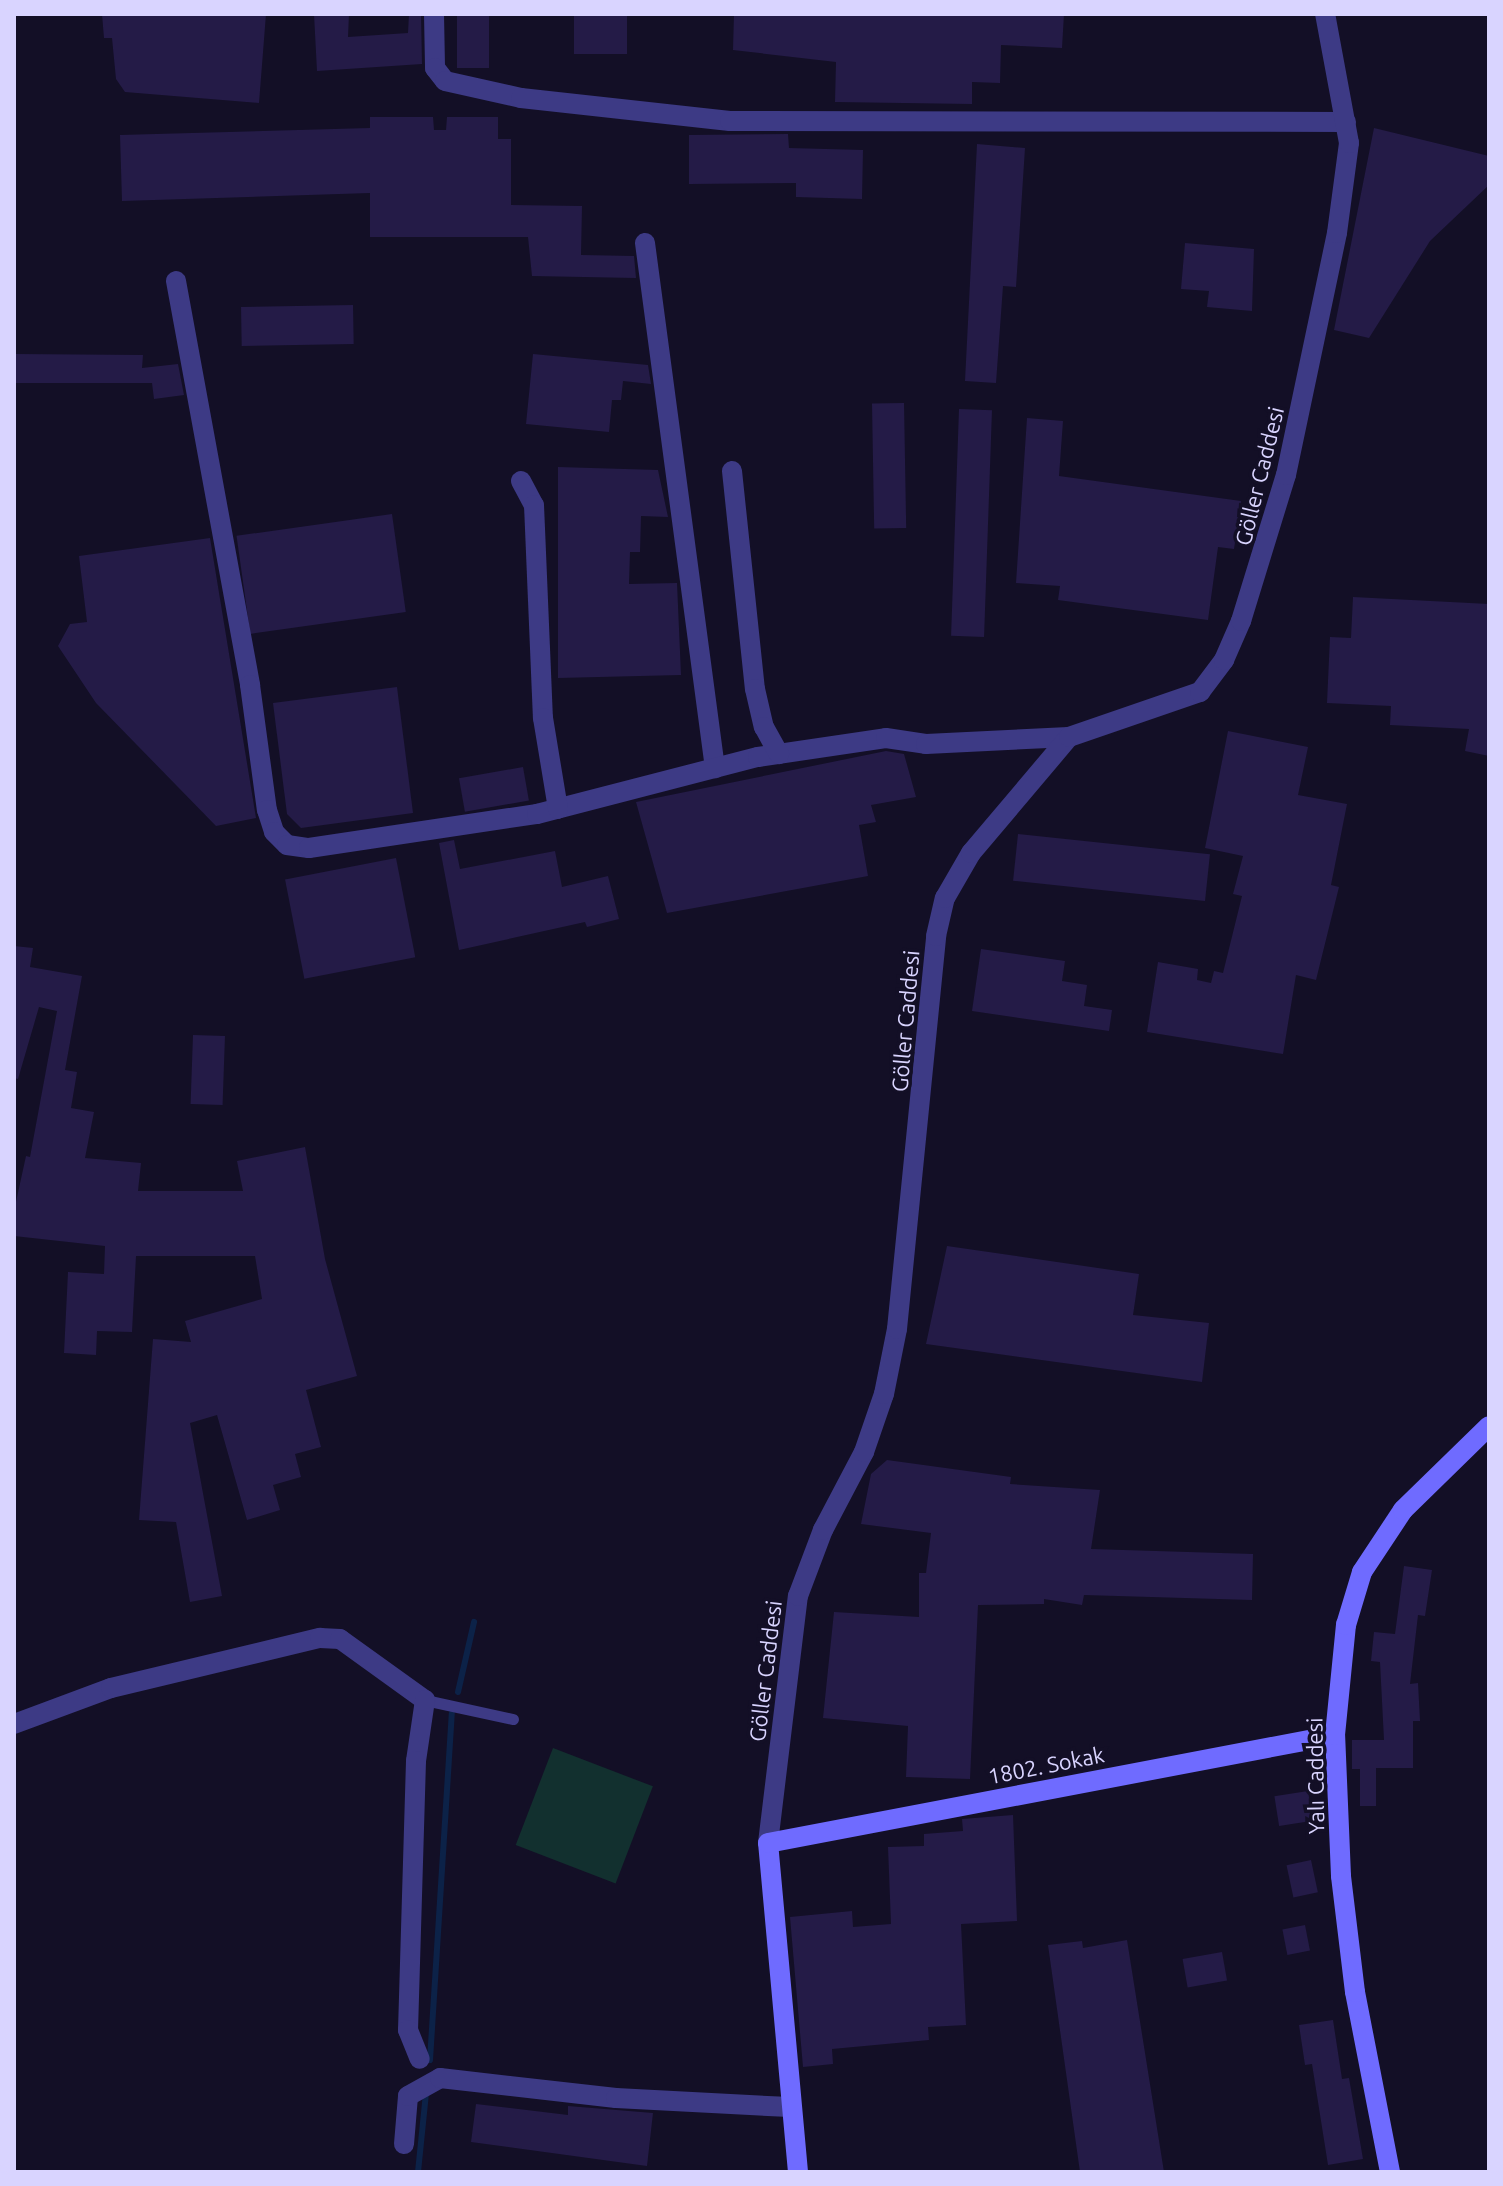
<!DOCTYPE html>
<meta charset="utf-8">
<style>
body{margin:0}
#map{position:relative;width:1503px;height:2186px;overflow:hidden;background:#130f26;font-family:Ubuntu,sans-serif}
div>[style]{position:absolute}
.green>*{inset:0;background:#12302f;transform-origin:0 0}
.stream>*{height:6px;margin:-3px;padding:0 3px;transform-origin:3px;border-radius:3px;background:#0c2248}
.building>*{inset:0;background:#241b47;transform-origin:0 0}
.lane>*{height:11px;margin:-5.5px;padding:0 5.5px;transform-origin:5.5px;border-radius:5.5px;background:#3d3a85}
.street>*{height:20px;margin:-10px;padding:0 10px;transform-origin:10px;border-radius:10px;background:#3d3a85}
.secondary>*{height:20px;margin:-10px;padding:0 10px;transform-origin:10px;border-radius:10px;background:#6f6bff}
span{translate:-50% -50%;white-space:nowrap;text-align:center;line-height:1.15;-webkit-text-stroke:7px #130f26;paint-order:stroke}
.street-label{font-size:22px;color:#d9d4ff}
.frame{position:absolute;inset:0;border:16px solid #d9d4ff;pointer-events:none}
</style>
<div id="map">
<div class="green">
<i style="left:553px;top:1748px;width:107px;height:104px;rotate:21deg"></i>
</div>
<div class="stream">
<i style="left:458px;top:1692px;width:72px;rotate:-77.1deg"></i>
<i style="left:430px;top:2060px;width:347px;rotate:-86.4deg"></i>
<i style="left:418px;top:2172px;width:79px;rotate:-84.2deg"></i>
</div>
<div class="building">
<i style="clip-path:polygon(102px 14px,266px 14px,259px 103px,125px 92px,116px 79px,112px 38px,104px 38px)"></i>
<i style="clip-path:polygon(314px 14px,349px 14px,348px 37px,408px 33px,409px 14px,421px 14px,422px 64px,317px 71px)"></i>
<i style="left:457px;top:14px;width:32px;height:54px"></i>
<i style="left:574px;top:14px;width:53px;height:40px"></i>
<i style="clip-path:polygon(734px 14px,1064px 14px,1062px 48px,1001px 45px,1000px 83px,972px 82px,972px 104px,835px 102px,836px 62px,733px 50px)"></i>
<i style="clip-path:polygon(370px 117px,433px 117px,434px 130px,446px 130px,447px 117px,498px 117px,498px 139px,511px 139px,511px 205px,582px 206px,581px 255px,634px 256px,636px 278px,532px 276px,528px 237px,370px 237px,370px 193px,122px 201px,120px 135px,370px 128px)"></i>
<i style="clip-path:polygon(1374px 128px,1489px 156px,1489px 185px,1430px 241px,1369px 338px,1334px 330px)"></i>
<i style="clip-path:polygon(788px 134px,789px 148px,863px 150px,862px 199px,796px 197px,796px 183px,689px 184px,689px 135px)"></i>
<i style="clip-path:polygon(977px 144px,1025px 148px,1016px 287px,1003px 286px,996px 383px,965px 381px)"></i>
<i style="clip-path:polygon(1185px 243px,1254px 249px,1252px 311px,1207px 307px,1209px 291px,1181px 289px)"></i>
<i style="left:353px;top:305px;width:39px;height:112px;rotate:89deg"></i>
<i style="clip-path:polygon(14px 354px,143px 355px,142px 368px,178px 364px,184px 395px,154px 399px,152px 383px,14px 383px)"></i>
<i style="clip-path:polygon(533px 354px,648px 365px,651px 384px,623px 381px,621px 400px,612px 400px,609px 432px,526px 424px)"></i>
<i style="left:904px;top:403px;width:125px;height:32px;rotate:89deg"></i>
<i style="left:959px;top:409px;width:33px;height:227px;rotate:2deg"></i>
<i style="clip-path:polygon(1027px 418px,1063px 421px,1059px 476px,1241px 501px,1234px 549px,1218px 547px,1208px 620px,1058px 600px,1060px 586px,1016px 583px)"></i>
<i style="clip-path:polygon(558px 467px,658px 470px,668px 517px,641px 516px,640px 552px,630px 552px,629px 584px,677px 583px,681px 675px,558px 678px)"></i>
<i style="left:392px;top:514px;width:99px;height:157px;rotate:82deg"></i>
<i style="clip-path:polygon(210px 538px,256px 818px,216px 826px,96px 703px,58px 646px,70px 624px,87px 622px,79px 556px)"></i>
<i style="clip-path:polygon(1353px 597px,1489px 604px,1489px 756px,1465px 751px,1469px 729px,1390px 725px,1391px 706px,1327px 703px,1330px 637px,1351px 638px)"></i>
<i style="clip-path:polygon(397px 687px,413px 813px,301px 828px,287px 814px,273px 703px)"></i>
<i style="clip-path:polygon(1228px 731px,1308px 747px,1298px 795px,1347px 804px,1331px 885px,1339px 887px,1316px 980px,1296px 975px,1283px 1054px,1147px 1032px,1158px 962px,1198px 969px,1197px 980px,1211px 983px,1214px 971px,1223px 973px,1242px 896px,1233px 894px,1243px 856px,1205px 848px)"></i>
<i style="clip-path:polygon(886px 751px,904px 754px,916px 797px,871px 805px,876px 822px,859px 825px,868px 876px,667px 913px,636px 802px)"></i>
<i style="left:523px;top:767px;width:34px;height:65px;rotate:80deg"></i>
<i style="left:1018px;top:834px;width:193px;height:47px;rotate:6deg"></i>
<i style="clip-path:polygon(454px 840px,460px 869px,555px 851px,562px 887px,608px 876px,619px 919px,587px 927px,585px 922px,459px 950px,439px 843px)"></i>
<i style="left:396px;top:858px;width:101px;height:113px;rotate:79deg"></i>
<i style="clip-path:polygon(14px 946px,33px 948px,30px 967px,82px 976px,65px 1070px,77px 1072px,71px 1108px,94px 1112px,85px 1158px,141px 1163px,138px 1191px,243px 1191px,237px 1161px,305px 1147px,325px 1259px,357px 1376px,306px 1390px,321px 1447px,295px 1454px,301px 1477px,273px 1485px,280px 1510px,247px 1520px,217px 1415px,190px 1423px,222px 1596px,190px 1602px,176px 1522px,139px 1520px,153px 1339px,191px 1342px,185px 1321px,262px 1299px,255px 1256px,136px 1256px,132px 1332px,97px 1331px,96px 1355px,64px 1353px,68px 1272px,104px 1274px,105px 1246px,14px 1236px,14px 1211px,26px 1156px,30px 1157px,57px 1011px,39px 1007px,18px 1079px,14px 1078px)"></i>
<i style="clip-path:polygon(981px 949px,1065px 961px,1062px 981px,1087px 985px,1084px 1006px,1112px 1010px,1109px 1031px,972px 1011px)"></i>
<i style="left:193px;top:1035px;width:32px;height:69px;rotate:2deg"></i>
<i style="clip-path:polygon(947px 1246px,1139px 1274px,1133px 1315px,1209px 1323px,1202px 1382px,926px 1344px)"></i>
<i style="clip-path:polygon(887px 1460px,1011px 1477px,1010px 1484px,1100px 1490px,1091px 1549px,1253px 1554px,1252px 1600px,1084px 1595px,1082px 1605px,1044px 1599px,1044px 1604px,978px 1605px,970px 1779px,906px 1777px,908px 1726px,823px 1718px,834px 1612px,919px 1617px,919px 1573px,926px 1573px,931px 1533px,861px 1524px,871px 1474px)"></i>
<i style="clip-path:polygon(1404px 1566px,1432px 1570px,1425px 1616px,1418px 1615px,1410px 1684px,1418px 1683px,1420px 1721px,1413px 1721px,1413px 1768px,1376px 1768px,1376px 1806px,1360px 1806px,1360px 1769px,1352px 1769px,1352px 1740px,1384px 1740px,1380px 1662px,1371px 1661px,1374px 1632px,1395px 1634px)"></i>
<i style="left:1308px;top:1791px;width:30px;height:34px;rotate:81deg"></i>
<i style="clip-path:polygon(1013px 1815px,1017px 1921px,961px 1924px,966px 2025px,928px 2027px,929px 2040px,832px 2049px,833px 2064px,803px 2067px,790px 1917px,852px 1911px,853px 1927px,891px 1924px,888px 1847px,924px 1846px,924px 1834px,963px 1831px,962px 1819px)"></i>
<i style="left:1311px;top:1860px;width:33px;height:25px;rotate:78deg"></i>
<i style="left:1305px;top:1925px;width:26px;height:23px;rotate:79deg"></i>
<i style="clip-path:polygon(1127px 1940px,1164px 2172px,1080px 2172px,1048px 1945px,1082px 1941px,1083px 1948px)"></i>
<i style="left:1222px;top:1952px;width:29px;height:40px;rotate:80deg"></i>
<i style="clip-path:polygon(1333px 2020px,1342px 2079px,1349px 2078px,1363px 2159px,1328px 2165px,1312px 2064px,1305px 2065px,1299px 2025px)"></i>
<i style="clip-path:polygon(476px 2104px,568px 2115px,568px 2106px,653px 2113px,647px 2166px,471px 2142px)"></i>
</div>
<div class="lane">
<i style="left:425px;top:1700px;width:90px;rotate:12.2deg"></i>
</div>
<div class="street">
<i style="left:434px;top:14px;width:54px;rotate:88.9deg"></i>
<i style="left:435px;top:68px;width:16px;rotate:52deg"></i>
<i style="left:445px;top:81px;width:78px;rotate:12.6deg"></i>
<i style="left:521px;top:98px;width:210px;rotate:6.3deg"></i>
<i style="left:730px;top:121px;width:616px;rotate:0.09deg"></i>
<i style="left:645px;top:243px;width:530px;rotate:82.41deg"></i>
<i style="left:176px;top:281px;width:411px;rotate:79.6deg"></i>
<i style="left:250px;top:685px;width:126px;rotate:82.3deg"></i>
<i style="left:267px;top:810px;width:23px;rotate:72deg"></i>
<i style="left:274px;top:832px;width:18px;rotate:45deg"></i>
<i style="left:287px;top:845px;width:22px;rotate:8deg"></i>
<i style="left:309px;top:848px;width:231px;rotate:-8.5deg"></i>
<i style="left:537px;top:814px;width:228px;rotate:-14.5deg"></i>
<i style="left:758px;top:757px;width:129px;rotate:-8.4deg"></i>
<i style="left:886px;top:738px;width:40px;rotate:8.5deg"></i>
<i style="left:926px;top:744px;width:143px;rotate:-2.8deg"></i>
<i style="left:732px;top:471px;width:219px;rotate:84deg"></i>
<i style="left:755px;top:689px;width:39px;rotate:77deg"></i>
<i style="left:764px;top:727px;width:31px;rotate:61deg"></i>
<i style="left:521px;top:481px;width:27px;rotate:62deg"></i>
<i style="left:534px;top:505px;width:213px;rotate:87.6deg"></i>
<i style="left:543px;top:718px;width:92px;rotate:80.6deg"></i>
<i style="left:14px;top:1724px;width:103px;rotate:-20.4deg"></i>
<i style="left:111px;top:1688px;width:215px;rotate:-13.5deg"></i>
<i style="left:320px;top:1638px;width:20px;rotate:3deg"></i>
<i style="left:340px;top:1639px;width:105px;rotate:35.7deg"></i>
<i style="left:425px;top:1700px;width:62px;rotate:98.4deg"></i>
<i style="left:416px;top:1761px;width:269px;rotate:91.7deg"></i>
<i style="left:408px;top:2030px;width:31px;rotate:68deg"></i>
<i style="left:768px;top:1843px;width:249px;rotate:-83.1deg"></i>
<i style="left:798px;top:1596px;width:71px;rotate:-69.3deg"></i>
<i style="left:823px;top:1530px;width:88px;rotate:-62.3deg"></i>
<i style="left:864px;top:1452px;width:61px;rotate:-71deg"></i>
<i style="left:884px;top:1394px;width:66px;rotate:-78.7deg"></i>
<i style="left:897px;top:1329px;width:395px;rotate:-84.3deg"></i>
<i style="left:936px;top:936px;width:39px;rotate:-77deg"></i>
<i style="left:945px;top:898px;width:52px;rotate:-60deg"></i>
<i style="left:971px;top:853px;width:152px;rotate:-49.8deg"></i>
<i style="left:1069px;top:737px;width:139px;rotate:-19deg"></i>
<i style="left:1200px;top:692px;width:40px;rotate:-53deg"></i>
<i style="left:1224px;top:660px;width:43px;rotate:-66.4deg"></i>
<i style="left:1241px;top:621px;width:153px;rotate:-72.9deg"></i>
<i style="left:1286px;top:475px;width:247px;rotate:-78.1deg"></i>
<i style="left:1337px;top:233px;width:91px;rotate:-82.4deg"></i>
<i style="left:1349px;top:143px;width:131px;rotate:-100.5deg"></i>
<i style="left:404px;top:2144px;width:48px;rotate:-85.2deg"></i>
<i style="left:408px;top:2096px;width:37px;rotate:-29deg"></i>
<i style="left:440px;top:2078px;width:177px;rotate:6.5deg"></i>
<i style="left:616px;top:2098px;width:174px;rotate:3deg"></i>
</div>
<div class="secondary">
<i style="left:798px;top:2172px;width:330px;rotate:-95.2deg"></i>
<i style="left:768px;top:1843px;width:577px;rotate:-10.78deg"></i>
<i style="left:1390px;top:2172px;width:183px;rotate:-101deg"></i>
<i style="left:1355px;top:1992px;width:117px;rotate:-96.9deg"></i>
<i style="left:1341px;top:1876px;width:141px;rotate:-92.4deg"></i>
<i style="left:1335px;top:1735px;width:111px;rotate:-84.3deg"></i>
<i style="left:1346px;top:1625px;width:55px;rotate:-73.2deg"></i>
<i style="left:1362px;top:1572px;width:74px;rotate:-56.5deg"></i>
<i style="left:1403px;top:1510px;width:120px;rotate:-44.3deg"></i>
</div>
<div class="street-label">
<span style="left:1259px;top:476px;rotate:-76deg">Göller Caddesi</span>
<span style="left:905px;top:1021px;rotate:-85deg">Göller Caddesi</span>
<span style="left:765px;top:1671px;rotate:-83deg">Göller Caddesi</span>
<span style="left:1046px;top:1765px;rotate:-11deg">1802. Sokak</span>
<span style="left:1315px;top:1776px;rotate:-91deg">Yalı Caddesi</span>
</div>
<div class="frame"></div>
</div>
